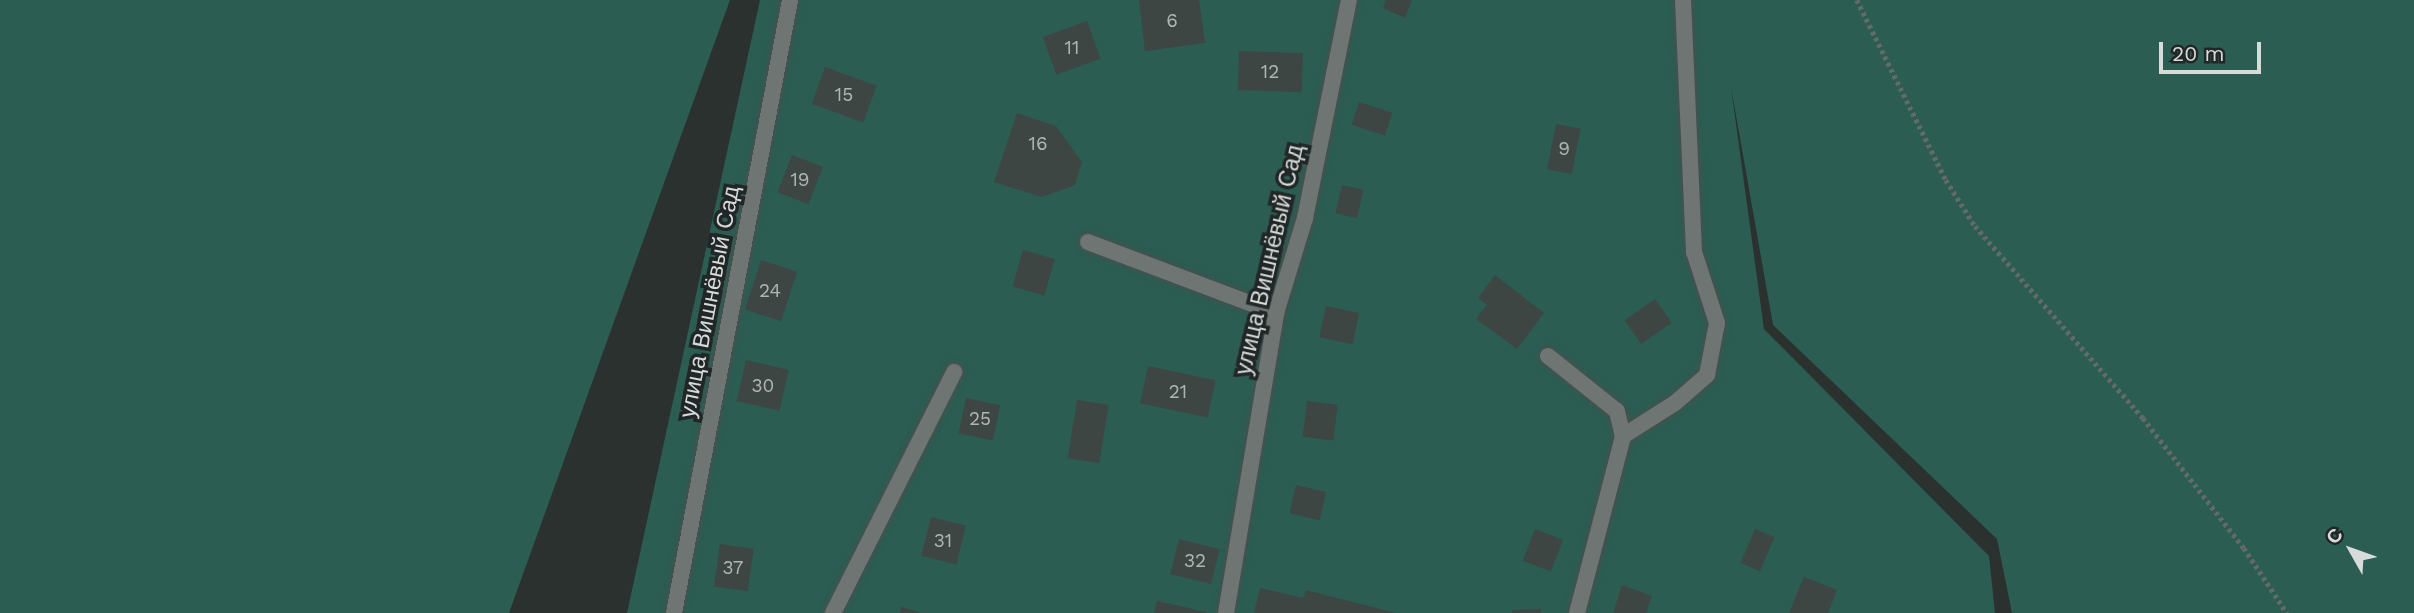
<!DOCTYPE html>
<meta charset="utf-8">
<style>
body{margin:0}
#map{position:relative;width:2414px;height:613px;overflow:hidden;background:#2a312f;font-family:"Work Sans",sans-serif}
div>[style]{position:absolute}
.green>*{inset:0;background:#2b5d53}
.building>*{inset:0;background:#3e4644;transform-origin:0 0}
.path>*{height:4.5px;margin-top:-2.25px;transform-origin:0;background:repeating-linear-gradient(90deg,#646a68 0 3.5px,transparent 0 7px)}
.roads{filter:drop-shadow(0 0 2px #4a4f4e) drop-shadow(0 0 2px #4a4f4e)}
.service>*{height:16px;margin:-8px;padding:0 8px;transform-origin:8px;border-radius:8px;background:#6e7573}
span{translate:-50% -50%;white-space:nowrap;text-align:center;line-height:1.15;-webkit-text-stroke:7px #212726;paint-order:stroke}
.number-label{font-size:19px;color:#b1b6b4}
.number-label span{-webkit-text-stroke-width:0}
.street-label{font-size:23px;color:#d7dbda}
.north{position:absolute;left:2316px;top:515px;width:70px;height:70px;-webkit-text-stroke:5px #212726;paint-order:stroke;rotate:310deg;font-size:19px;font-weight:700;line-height:28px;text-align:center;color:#d7dbda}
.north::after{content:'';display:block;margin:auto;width:24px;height:32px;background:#d7dbda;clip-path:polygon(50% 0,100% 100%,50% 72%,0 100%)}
.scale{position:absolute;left:2159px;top:42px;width:102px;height:32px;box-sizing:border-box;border:4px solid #d7dbda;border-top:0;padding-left:9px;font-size:21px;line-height:24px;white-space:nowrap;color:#d7dbda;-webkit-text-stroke:5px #212726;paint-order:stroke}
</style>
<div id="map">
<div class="green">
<i style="clip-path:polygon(0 0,730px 0,509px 613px,0 613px)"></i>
<i style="clip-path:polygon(760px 0,2414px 0,2414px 613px,2012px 613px,1997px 539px,1773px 325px,1731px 87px,1764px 329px,1989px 556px,1995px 613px,627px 613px)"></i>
</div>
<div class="building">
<i style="clip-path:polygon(1139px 0,1199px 0,1205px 43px,1145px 51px)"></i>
<i style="clip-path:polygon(1386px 0,1412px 0,1405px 18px,1383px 8px)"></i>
<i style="left:1087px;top:21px;width:40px;height:47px;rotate:70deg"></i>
<i style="left:1239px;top:51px;width:64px;height:39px;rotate:2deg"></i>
<i style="left:825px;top:67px;width:55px;height:39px;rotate:20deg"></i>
<i style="left:1359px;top:102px;width:35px;height:24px;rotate:18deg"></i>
<i style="clip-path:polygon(1017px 113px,1056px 126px,1082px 162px,1075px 185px,1042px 197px,994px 182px)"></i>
<i style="left:1556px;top:124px;width:25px;height:46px;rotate:11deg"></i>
<i style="left:792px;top:155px;width:33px;height:40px;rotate:21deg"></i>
<i style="left:1342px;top:185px;width:22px;height:29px;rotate:13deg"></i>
<i style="left:1023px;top:250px;width:33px;height:38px;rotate:16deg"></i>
<i style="left:761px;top:260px;width:38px;height:52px;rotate:18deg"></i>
<i style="clip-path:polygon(1495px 275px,1544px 313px,1517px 349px,1476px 319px,1487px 305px,1478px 298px)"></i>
<i style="left:1655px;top:299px;width:29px;height:37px;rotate:55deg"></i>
<i style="left:1326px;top:306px;width:34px;height:32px;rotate:12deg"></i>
<i style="left:746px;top:360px;width:44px;height:42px;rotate:13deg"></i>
<i style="left:1148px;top:366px;width:69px;height:38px;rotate:12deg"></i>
<i style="left:966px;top:398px;width:35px;height:36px;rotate:12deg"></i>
<i style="left:1077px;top:400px;width:32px;height:59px;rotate:9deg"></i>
<i style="left:1307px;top:401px;width:31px;height:36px;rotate:7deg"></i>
<i style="left:1296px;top:485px;width:31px;height:29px;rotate:13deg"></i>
<i style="left:931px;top:517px;width:36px;height:40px;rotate:14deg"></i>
<i style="left:1535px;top:529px;width:30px;height:34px;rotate:21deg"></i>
<i style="left:1755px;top:529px;width:21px;height:37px;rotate:23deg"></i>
<i style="left:1179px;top:539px;width:42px;height:36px;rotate:14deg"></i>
<i style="left:720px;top:544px;width:34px;height:43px;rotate:8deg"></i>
<i style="clip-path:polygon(1804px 577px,1837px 590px,1828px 613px,1789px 613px)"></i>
<i style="clip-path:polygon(1622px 585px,1652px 596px,1646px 613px,1613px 613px)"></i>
<i style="clip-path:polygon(1260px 588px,1303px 598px,1306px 590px,1396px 613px,1254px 613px)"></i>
<i style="clip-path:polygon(1157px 601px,1206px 612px,1206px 613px,1154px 613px)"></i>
<i style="clip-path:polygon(901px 607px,919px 612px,919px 613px,900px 613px)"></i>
<i style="clip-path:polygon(1541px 609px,1541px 613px,1512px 613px,1512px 610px)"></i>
</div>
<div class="path">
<i style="left:1857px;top:0;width:201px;rotate:63.7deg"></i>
<i style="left:1946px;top:180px;width:54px;rotate:57.8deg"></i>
<i style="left:1975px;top:226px;width:255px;rotate:48.8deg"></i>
<i style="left:2143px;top:418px;width:165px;rotate:52.2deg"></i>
<i style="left:2244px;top:548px;width:78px;rotate:56.5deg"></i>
</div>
<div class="roads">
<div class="service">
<i style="left:1088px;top:242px;width:201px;rotate:20.7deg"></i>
<i style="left:1548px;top:356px;width:88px;rotate:38.6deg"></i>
<i style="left:1617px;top:411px;width:26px;rotate:77deg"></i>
<i style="left:674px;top:613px;width:624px;rotate:-79.28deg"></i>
<i style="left:833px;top:613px;width:270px;rotate:-63.3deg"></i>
<i style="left:1226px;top:613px;width:304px;rotate:-80.5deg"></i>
<i style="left:1276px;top:313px;width:99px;rotate:-73deg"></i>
<i style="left:1305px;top:218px;width:222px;rotate:-78.6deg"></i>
<i style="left:1577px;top:613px;width:183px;rotate:-75.4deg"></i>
<i style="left:1623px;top:436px;width:62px;rotate:-32.4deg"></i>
<i style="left:1675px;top:403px;width:43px;rotate:-41.2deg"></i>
<i style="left:1707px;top:375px;width:53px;rotate:-79.1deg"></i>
<i style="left:1717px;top:323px;width:75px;rotate:-107.9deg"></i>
<i style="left:1694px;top:252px;width:252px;rotate:-92.5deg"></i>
</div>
</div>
<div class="number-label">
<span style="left:1172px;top:21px">6</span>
<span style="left:1072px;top:48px">11</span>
<span style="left:1270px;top:72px">12</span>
<span style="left:844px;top:95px">15</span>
<span style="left:1038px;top:144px">16</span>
<span style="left:1564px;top:149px">9</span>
<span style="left:800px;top:180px">19</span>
<span style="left:770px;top:291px">24</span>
<span style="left:763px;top:386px">30</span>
<span style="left:1178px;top:392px">21</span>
<span style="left:980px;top:419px">25</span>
<span style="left:943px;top:541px">31</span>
<span style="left:1195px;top:561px">32</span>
<span style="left:733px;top:568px">37</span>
</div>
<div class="street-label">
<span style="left:1270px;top:260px;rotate:-77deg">улица Вишнёвый Сад</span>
<span style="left:710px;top:302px;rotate:-79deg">улица Вишнёвый Сад</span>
</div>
<div class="north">С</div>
<div class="scale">20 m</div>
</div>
